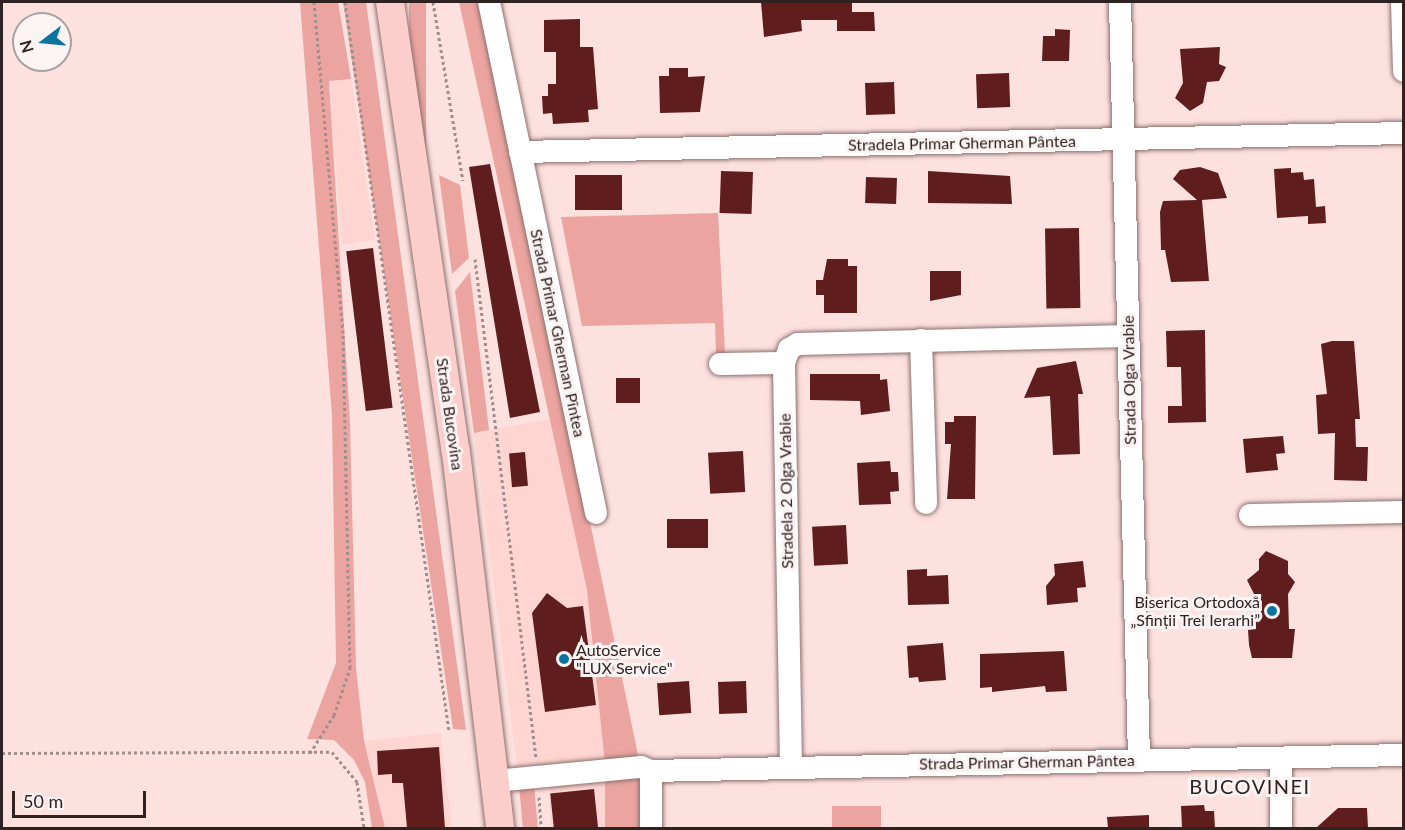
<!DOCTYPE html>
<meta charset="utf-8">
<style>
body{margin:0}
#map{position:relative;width:1405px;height:830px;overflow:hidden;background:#fce1df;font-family:Lato,sans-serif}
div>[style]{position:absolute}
.built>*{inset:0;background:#fed5d1;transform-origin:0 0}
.green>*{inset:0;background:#eba49f;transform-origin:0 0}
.building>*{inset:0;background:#601d1d;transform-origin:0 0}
.path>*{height:3px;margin-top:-1.5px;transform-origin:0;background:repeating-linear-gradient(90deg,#a18d8b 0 3px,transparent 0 6px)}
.roads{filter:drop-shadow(0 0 2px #8d706e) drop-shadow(0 0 2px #8d706e)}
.minor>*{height:22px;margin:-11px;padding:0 11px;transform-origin:11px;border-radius:11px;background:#fff}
.major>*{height:28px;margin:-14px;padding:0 14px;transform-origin:14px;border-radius:14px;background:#fccecb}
.dots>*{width:16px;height:16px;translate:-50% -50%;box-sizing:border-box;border:3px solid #fbf4f3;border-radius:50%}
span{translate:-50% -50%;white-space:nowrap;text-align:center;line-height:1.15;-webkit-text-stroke:6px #fbf4f3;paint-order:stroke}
.street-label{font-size:16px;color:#2f2322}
.poi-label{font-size:16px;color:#2f2322}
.right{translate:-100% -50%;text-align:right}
.left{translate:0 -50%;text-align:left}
.quarter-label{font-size:20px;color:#2f2322;letter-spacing:1.5px}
.frame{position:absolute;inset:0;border:3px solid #2f2322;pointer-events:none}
.north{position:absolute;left:12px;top:12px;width:60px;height:60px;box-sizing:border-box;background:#fbf4f3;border:2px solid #a9a09f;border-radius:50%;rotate:254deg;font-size:16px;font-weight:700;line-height:24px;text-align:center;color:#2f2322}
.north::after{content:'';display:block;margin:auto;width:21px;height:27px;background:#08749f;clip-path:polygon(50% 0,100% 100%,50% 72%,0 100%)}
.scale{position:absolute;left:12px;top:791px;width:134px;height:27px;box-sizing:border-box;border:3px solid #2f2322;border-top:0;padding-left:8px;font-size:18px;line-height:21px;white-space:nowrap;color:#2f2322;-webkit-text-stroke:4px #fbf4f3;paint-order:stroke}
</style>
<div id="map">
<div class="built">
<i style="clip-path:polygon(351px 79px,375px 240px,342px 245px,329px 81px)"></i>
<i style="clip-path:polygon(550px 419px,587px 590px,605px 764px,518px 773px,474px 433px)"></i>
<i style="clip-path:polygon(440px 733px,452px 828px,385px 828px,364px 741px)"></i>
<i style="left:605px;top:777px;width:51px;height:56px;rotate:88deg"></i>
</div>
<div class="green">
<i style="clip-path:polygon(300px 2px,338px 2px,351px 79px,329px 81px,350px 422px,356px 668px,364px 741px,385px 828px,372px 828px,365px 782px,354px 760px,334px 740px,307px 739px,336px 663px,332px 416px)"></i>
<i style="clip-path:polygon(343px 2px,366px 2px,466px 730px,453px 729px)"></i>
<i style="left:409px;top:2px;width:17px;height:159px"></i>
<i style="clip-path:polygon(459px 2px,483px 2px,639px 760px,605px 764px,587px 590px)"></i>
<i style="clip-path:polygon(439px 175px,460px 185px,469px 258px,452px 274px)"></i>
<i style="clip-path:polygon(718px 213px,725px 353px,716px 353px,715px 323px,582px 326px,561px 217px)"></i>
<i style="clip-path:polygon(470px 272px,489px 430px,474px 433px,455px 291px)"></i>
<i style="left:642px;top:774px;width:54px;height:37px;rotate:90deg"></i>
<i style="left:534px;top:784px;width:44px;height:15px;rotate:85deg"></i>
<i style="left:881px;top:806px;width:22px;height:49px;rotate:90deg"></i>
</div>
<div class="building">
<i style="clip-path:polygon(761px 2px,852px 2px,852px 12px,874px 12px,875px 31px,837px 31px,837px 20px,801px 20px,802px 31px,764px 37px)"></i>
<i style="clip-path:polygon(580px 19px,580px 47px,593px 47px,598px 109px,588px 110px,589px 122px,553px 124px,552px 113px,543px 114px,542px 96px,548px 96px,548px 84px,556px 84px,556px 52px,544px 52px,544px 20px)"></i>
<i style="clip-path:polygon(1055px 29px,1070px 30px,1069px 61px,1042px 61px,1043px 36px,1055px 36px)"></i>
<i style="clip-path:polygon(1220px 47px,1219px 64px,1226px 67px,1219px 81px,1207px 82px,1203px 103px,1190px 111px,1175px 98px,1183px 83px,1180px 49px)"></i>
<i style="clip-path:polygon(669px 68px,688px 68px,688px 77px,705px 76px,700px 112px,660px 113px,659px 76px,669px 76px)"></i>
<i style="left:1009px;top:73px;width:34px;height:33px;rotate:88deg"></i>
<i style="left:894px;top:82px;width:32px;height:29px;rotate:88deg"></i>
<i style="clip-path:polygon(490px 164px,540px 412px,510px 418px,469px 167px)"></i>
<i style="clip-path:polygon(1200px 167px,1218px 173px,1227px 198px,1202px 200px,1209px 281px,1171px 282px,1165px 250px,1161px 250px,1160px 212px,1163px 201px,1197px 200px,1173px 179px,1180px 170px)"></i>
<i style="clip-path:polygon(1291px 168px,1291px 173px,1303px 172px,1304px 180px,1314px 179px,1316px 207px,1325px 206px,1326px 223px,1308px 224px,1308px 216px,1277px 218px,1274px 169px)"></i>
<i style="left:721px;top:171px;width:32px;height:42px;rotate:2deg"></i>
<i style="clip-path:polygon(928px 171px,1010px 176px,1012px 204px,928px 203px)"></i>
<i style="left:575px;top:175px;width:47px;height:35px"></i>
<i style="left:866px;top:177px;width:31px;height:26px;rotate:2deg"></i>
<i style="left:1079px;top:228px;width:80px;height:34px;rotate:89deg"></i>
<i style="left:373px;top:248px;width:161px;height:27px;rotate:83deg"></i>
<i style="clip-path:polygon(827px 259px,848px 259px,848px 266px,857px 266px,857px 313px,824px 313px,824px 295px,816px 295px,816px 280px,823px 280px)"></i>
<i style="clip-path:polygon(930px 271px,961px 271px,961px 295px,930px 301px)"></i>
<i style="clip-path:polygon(1205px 330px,1206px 422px,1168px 423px,1168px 406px,1182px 406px,1181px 367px,1167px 367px,1166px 331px)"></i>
<i style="clip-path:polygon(1332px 341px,1354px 341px,1360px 419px,1355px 419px,1356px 447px,1368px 447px,1367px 481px,1334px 480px,1335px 433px,1318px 434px,1316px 395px,1327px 394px,1321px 344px)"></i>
<i style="clip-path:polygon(1076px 361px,1083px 394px,1078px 394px,1080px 454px,1053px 455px,1050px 396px,1024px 398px,1037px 368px)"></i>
<i style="clip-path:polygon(810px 374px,880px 374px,880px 380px,887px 379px,890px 411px,861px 415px,860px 401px,810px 400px)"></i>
<i style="left:616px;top:378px;width:24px;height:25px"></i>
<i style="clip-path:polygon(954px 416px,976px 416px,975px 499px,947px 499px,951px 444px,945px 444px,945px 422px,954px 422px)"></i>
<i style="clip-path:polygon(1283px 436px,1285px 453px,1276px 454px,1278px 470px,1246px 473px,1243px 439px)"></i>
<i style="left:743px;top:451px;width:41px;height:35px;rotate:87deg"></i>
<i style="left:525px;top:452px;width:34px;height:16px;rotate:85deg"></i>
<i style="clip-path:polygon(890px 461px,891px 472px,898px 472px,899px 491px,890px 492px,891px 504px,859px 505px,857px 463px)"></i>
<i style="left:667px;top:519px;width:41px;height:29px"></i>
<i style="left:846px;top:525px;width:39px;height:34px;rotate:87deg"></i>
<i style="clip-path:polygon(1266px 551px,1288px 561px,1288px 574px,1295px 582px,1288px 594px,1289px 629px,1295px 629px,1292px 658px,1252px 658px,1249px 645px,1248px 630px,1256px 629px,1254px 594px,1247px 580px,1259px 570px,1259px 559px)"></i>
<i style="clip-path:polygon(1083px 561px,1086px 587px,1077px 588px,1078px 602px,1047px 605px,1046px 586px,1055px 575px,1054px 564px)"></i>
<i style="clip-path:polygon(927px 569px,927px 576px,948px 575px,949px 604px,908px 605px,907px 570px)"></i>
<i style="clip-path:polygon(547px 593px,567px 608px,583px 606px,596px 705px,545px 712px,532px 613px)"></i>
<i style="clip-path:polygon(943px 643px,946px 680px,919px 682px,918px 677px,909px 678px,907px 646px)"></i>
<i style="clip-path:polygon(1064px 651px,1067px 691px,1046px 692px,1045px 686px,992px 692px,992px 687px,980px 688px,980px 654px)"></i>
<i style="left:689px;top:681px;width:32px;height:32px;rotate:86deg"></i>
<i style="left:746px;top:681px;width:32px;height:28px;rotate:88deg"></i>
<i style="clip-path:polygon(439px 747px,445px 828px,407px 828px,403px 783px,392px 783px,392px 774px,378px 775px,377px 751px)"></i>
<i style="left:594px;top:789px;width:39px;height:44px;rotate:84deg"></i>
<i style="clip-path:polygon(1204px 805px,1205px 811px,1214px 811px,1215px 828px,1182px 828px,1181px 806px)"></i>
<i style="clip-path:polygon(1338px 808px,1367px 808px,1368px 828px,1316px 828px)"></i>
<i style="clip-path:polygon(1149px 815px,1149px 828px,1108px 828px,1107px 817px)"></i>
</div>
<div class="path">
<i style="left:345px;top:2px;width:736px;rotate:81.88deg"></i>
<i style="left:433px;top:2px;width:181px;rotate:80.5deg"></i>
<i style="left:475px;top:259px;width:503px;rotate:83.03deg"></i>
<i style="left:2px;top:753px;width:330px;rotate:-0.2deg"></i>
<i style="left:332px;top:752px;width:39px;rotate:50deg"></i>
<i style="left:357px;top:782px;width:47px;rotate:81.3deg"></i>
<i style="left:310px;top:753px;width:45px;rotate:-57.7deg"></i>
<i style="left:334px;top:715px;width:50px;rotate:-71.2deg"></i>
<i style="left:350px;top:668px;width:335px;rotate:-91.2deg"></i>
<i style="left:343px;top:333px;width:332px;rotate:-95deg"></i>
<i style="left:539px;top:797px;width:31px;rotate:86deg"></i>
</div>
<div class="roads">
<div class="minor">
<i style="left:489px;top:2px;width:522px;rotate:78.17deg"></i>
<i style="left:1120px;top:2px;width:757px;rotate:88.56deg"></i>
<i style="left:1402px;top:2px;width:69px;rotate:88.3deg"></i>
<i style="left:520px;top:152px;width:884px;rotate:-1.23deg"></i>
<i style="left:921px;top:340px;width:163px;rotate:88.2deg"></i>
<i style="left:720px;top:364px;width:64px;rotate:-0.9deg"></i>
<i style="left:1250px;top:515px;width:154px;rotate:-1.1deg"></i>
<i style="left:1281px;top:758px;width:70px;rotate:90deg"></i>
<i style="left:791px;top:767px;width:404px;rotate:-91deg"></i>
<i style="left:784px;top:363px;width:15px;rotate:-70deg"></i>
<i style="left:789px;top:349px;width:10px;rotate:-29deg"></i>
<i style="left:798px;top:344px;width:329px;rotate:-1.4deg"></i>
<i style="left:651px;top:771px;width:57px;rotate:90deg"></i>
<i style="left:495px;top:781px;width:147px;rotate:-5.5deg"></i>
<i style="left:641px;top:767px;width:11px;rotate:22deg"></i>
<i style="left:651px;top:771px;width:753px;rotate:-1.22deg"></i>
</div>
<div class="major">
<i style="left:390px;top:2px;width:455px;rotate:81.7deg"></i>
<i style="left:456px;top:452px;width:379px;rotate:83.3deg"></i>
</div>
</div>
<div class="dots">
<i style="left:1272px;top:611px;background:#08749f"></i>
<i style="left:564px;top:659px;background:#08749f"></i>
</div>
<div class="street-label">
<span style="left:962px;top:143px;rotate:-1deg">Stradela Primar Gherman Pântea</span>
<span style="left:558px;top:333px;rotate:78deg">Strada Primar Gherman Pîntea</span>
<span style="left:1129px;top:380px;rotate:-91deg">Strada Olga Vrabie</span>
<span style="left:450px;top:414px;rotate:82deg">Strada Bucovina</span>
<span style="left:786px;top:491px;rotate:-91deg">Stradela 2 Olga Vrabie</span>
<span style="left:1027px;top:762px;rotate:-1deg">Strada Primar Gherman Pântea</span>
</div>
<div class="poi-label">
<span class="right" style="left:1260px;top:611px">Biserica Ortodoxă<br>„Sfinții Trei Ierarhi”</span>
<span class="left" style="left:576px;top:659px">AutoService<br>"LUX Service"</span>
</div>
<div class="quarter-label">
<span style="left:1250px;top:786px">BUCOVINEI</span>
</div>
<div class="frame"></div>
<div class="north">N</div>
<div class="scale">50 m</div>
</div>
